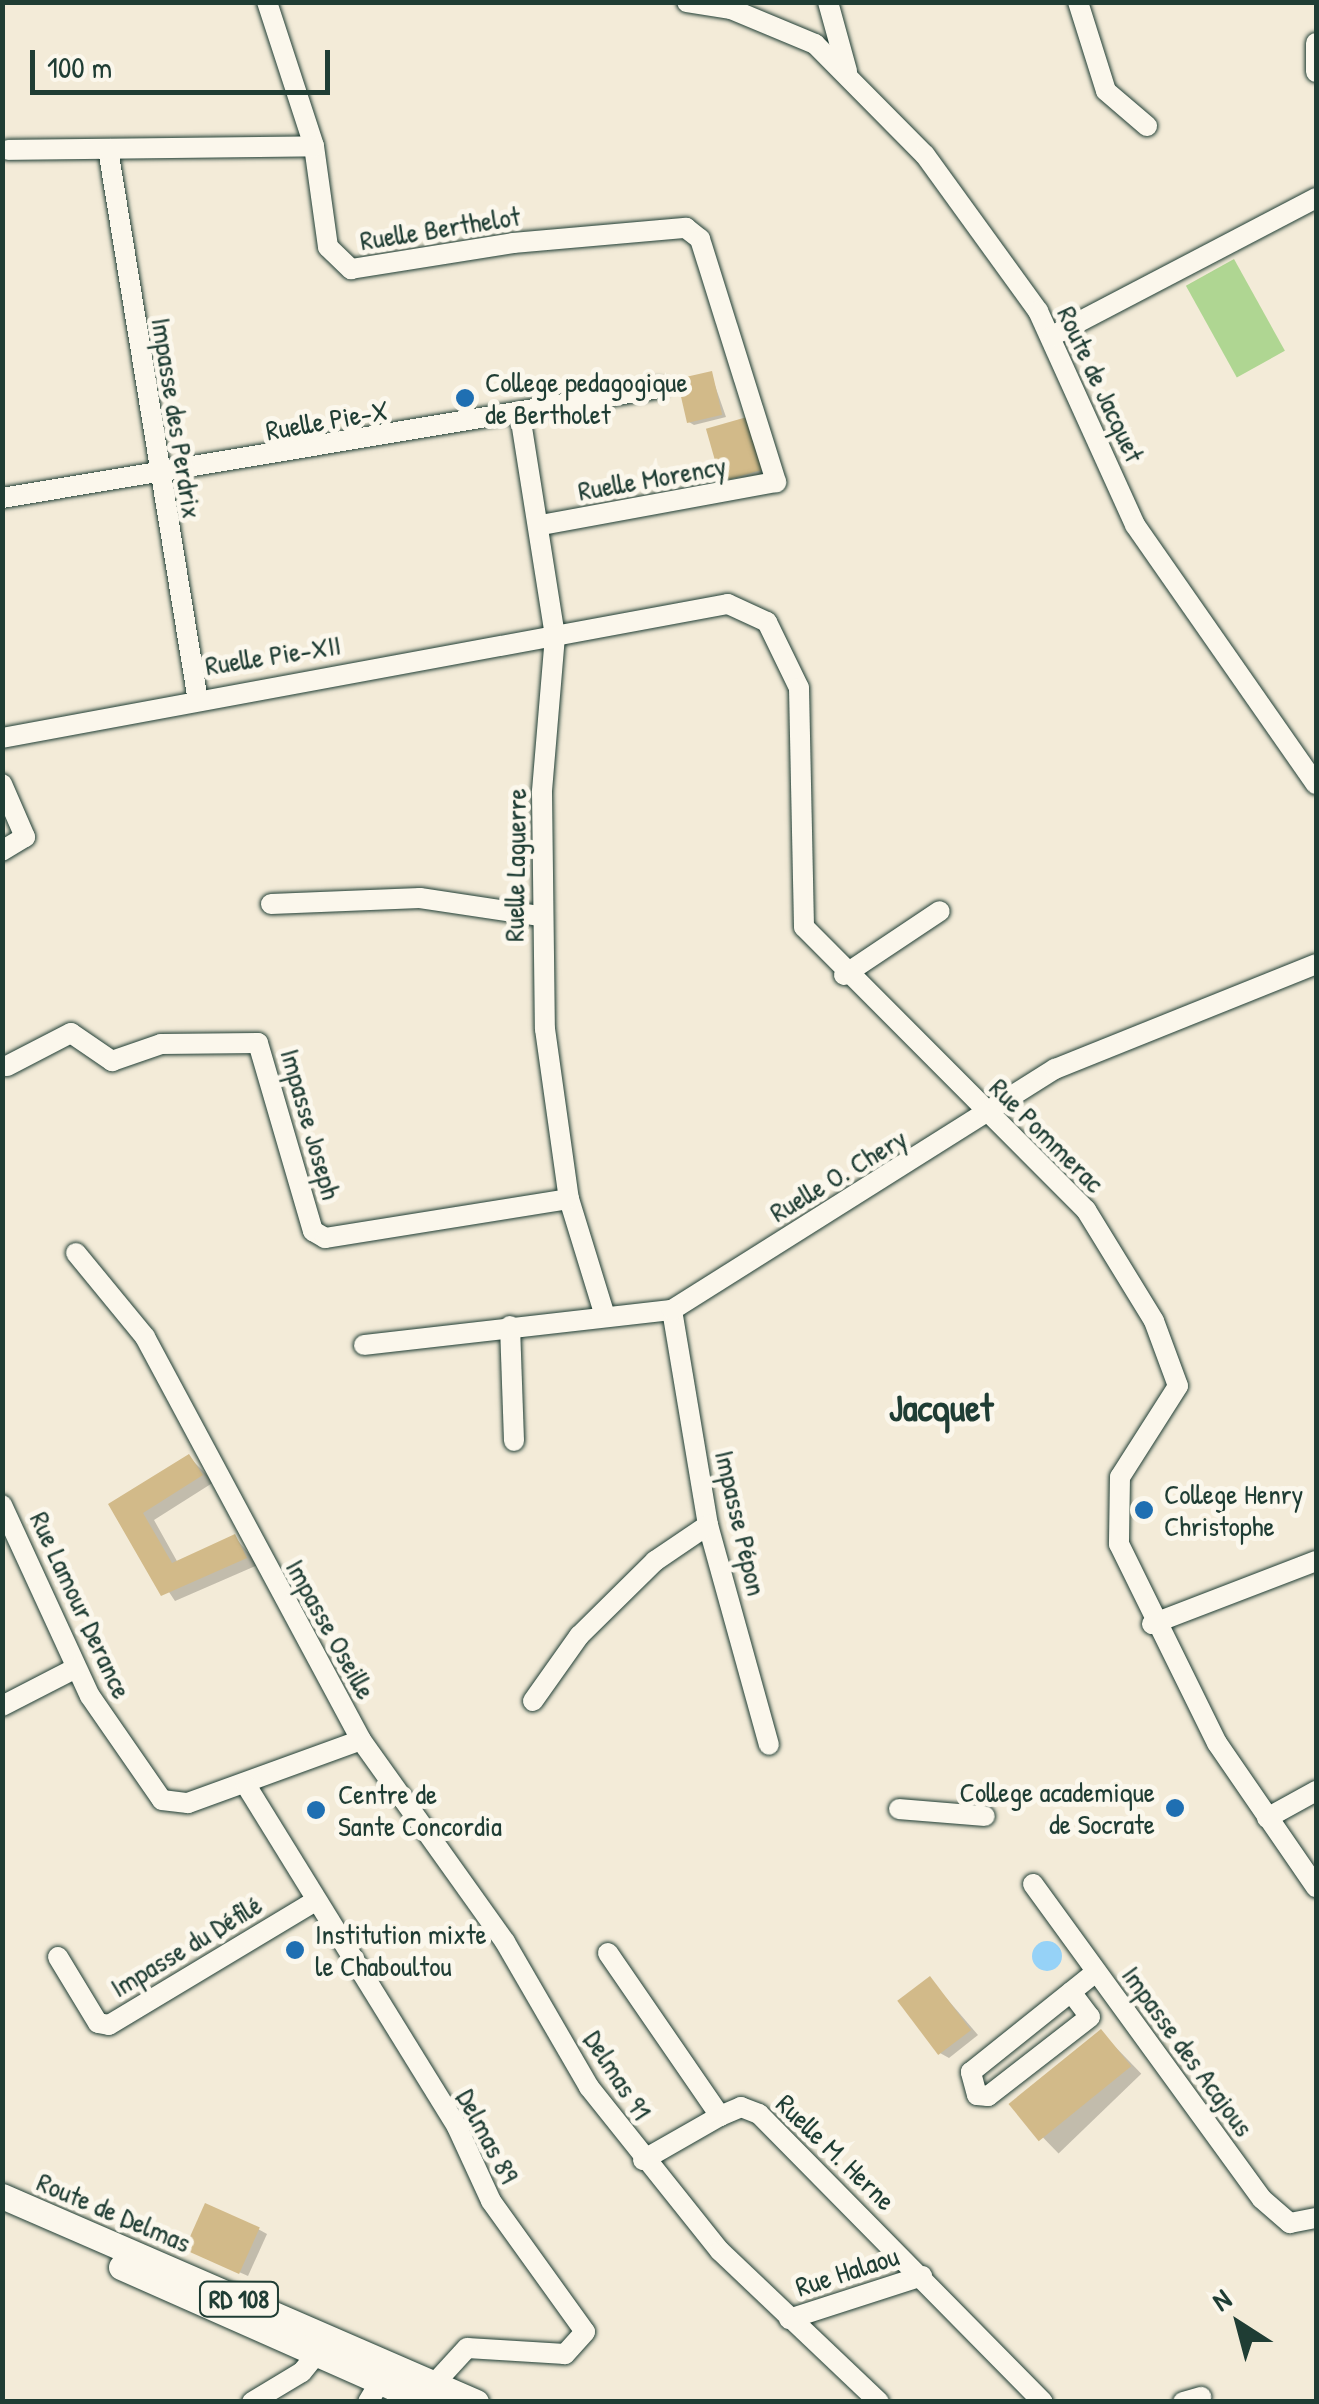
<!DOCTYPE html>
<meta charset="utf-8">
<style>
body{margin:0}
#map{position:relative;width:1319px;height:2404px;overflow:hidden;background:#f3ebd8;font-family:"Patrick Hand",sans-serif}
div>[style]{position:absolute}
.green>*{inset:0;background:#afd692;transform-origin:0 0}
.water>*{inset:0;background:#96d2f7}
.round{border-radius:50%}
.shadow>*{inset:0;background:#0003;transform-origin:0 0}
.building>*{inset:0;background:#d2ba89;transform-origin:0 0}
.roads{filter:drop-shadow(0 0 2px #1f3d34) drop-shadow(0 0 2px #1f3d34)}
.minor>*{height:20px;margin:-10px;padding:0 10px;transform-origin:10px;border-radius:10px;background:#fbf7ec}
.major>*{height:25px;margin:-12.5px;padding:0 12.5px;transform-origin:12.5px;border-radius:12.5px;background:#fbf7ec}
.dots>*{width:28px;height:28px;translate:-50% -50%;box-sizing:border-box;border:5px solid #fbf7ec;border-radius:50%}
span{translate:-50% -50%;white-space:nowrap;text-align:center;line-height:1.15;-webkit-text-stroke:10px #fbf7ec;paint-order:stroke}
.shield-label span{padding:2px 8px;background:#fbf7ec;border:2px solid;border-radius:8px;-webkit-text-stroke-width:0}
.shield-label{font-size:25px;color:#1f3d34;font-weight:700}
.street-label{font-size:28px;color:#1f3d34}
.poi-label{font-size:28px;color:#1f3d34}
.left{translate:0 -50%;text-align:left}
.right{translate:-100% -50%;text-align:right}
.district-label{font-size:38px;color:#1f3d34;font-weight:700}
.frame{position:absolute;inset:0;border:5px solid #1f3d34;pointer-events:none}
.north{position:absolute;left:1189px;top:2274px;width:100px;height:100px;-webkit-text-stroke:8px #fbf7ec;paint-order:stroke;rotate:324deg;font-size:28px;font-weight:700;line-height:40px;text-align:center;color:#1f3d34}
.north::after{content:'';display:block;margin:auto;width:35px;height:45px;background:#1f3d34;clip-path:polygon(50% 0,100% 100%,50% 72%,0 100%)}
.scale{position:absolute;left:30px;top:50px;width:300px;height:45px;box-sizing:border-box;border:5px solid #1f3d34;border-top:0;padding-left:12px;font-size:30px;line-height:35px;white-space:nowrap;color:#1f3d34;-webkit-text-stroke:8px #fbf7ec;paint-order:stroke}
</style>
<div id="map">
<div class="green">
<i style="left:1234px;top:259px;width:105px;height:55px;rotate:61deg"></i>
</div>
<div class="water">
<i class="round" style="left:1032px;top:1941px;width:30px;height:30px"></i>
</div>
<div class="shadow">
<i style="clip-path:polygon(711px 374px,726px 417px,694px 425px,689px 422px)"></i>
<i style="clip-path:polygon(709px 431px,776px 472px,723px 480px)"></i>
<i style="clip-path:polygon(189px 1457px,214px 1482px,154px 1520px,178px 1563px,235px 1537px,258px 1565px,175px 1601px,111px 1505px)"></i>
<i style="clip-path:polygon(930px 1979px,978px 2035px,949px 2058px,940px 2053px)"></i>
<i style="left:1101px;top:2032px;width:58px;height:115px;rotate:46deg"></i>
<i style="clip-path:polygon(258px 2229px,267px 2234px,248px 2276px,196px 2253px)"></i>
</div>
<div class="building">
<i style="left:712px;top:371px;width:45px;height:36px;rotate:77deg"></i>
<i style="left:754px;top:415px;width:55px;height:50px;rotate:74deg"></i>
<i style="clip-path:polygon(189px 1454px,203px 1475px,143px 1513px,172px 1563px,235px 1534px,247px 1558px,161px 1596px,108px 1504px)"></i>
<i style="left:930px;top:1976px;width:68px;height:41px;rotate:53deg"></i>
<i style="left:1101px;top:2029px;width:48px;height:119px;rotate:51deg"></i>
<i style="left:205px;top:2203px;width:60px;height:51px;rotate:24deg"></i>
</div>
<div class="roads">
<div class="minor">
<i style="left:267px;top:2px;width:151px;rotate:71.9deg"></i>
<i style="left:314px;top:146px;width:102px;rotate:82.1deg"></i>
<i style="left:328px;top:247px;width:32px;rotate:44deg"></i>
<i style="left:351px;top:269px;width:164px;rotate:-9.1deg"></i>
<i style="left:513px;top:243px;width:174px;rotate:-5deg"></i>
<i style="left:686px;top:228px;width:18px;rotate:38deg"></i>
<i style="left:700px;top:239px;width:255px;rotate:72.6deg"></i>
<i style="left:776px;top:482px;width:239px;rotate:169.6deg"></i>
<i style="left:687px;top:2px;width:45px;rotate:9deg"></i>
<i style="left:731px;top:9px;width:91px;rotate:22.6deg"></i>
<i style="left:815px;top:44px;width:156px;rotate:45.3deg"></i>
<i style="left:925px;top:155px;width:193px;rotate:54.1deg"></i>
<i style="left:1038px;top:311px;width:235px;rotate:65.6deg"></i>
<i style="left:1135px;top:525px;width:316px;rotate:55.1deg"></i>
<i style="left:828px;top:2px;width:72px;rotate:74.6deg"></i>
<i style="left:1078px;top:2px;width:93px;rotate:72.5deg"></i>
<i style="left:1106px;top:91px;width:54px;rotate:40.5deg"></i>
<i style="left:1316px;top:43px;width:29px;rotate:90deg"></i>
<i style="left:108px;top:149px;width:553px;rotate:80.74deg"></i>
<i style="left:8px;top:150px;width:306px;rotate:-0.7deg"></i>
<i style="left:1052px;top:336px;width:298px;rotate:-27.6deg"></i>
<i style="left:520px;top:415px;width:224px;rotate:81deg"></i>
<i style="left:555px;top:636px;width:157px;rotate:94.8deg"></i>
<i style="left:542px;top:792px;width:237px;rotate:89.3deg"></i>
<i style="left:545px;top:1029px;width:172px;rotate:82deg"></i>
<i style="left:569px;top:1199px;width:119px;rotate:72.9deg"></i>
<i style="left:2px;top:498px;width:666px;rotate:-9.5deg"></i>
<i style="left:2px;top:738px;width:738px;rotate:-10.46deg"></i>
<i style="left:728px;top:604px;width:43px;rotate:24.8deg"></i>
<i style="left:767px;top:622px;width:73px;rotate:64.1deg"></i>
<i style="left:799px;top:688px;width:239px;rotate:88.8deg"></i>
<i style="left:804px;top:927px;width:400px;rotate:45.1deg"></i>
<i style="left:1086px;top:1210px;width:130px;rotate:58.5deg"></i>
<i style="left:1154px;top:1321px;width:69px;rotate:69.7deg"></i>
<i style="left:1178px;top:1386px;width:108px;rotate:122.5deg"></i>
<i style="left:1120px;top:1477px;width:67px;rotate:90.9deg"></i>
<i style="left:1119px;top:1544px;width:222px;rotate:63.8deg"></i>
<i style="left:1217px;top:1743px;width:175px;rotate:55.5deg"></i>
<i style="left:2px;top:784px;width:58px;rotate:66.5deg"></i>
<i style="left:25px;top:837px;width:27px;rotate:149deg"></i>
<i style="left:271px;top:904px;width:149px;rotate:-2.3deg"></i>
<i style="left:420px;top:898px;width:120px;rotate:8.6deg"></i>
<i style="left:844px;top:975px;width:115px;rotate:-33.7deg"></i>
<i style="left:7px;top:1066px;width:72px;rotate:-27.3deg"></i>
<i style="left:71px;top:1033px;width:50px;rotate:34.3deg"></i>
<i style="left:112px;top:1061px;width:52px;rotate:-19.1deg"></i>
<i style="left:161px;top:1044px;width:97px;rotate:-0.6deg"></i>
<i style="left:258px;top:1043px;width:196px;rotate:73.7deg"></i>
<i style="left:313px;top:1231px;width:14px;rotate:30deg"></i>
<i style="left:325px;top:1238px;width:247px;rotate:-9.1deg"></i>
<i style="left:76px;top:1253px;width:109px;rotate:50.6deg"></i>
<i style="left:145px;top:1337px;width:457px;rotate:61.8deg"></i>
<i style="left:361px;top:1740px;width:248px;rotate:54.5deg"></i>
<i style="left:505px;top:1942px;width:168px;rotate:59.9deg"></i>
<i style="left:589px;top:2087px;width:210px;rotate:51.4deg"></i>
<i style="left:720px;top:2251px;width:219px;rotate:43.5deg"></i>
<i style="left:672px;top:1310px;width:218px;rotate:80.5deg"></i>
<i style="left:708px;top:1525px;width:228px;rotate:74.5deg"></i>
<i style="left:510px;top:1326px;width:115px;rotate:88deg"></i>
<i style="left:364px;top:1345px;width:310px;rotate:-6.5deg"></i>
<i style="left:672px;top:1310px;width:453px;rotate:-32.2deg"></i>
<i style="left:1055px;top:1069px;width:281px;rotate:-21.9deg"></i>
<i style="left:2px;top:1505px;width:210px;rotate:65.3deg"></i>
<i style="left:90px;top:1696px;width:126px;rotate:55.3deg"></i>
<i style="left:162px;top:1800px;width:26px;rotate:7deg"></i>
<i style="left:188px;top:1803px;width:184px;rotate:-20deg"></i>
<i style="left:1152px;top:1624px;width:176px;rotate:-21deg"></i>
<i style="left:533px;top:1701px;width:80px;rotate:-54.7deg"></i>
<i style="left:579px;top:1636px;width:107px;rotate:-44.6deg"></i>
<i style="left:655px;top:1561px;width:64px;rotate:-34.2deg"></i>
<i style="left:2px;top:1706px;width:83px;rotate:-27.2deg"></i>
<i style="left:246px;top:1785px;width:402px;rotate:58.3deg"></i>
<i style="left:457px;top:2127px;width:81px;rotate:65.3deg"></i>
<i style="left:491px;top:2201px;width:161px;rotate:54.3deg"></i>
<i style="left:585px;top:2332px;width:30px;rotate:132deg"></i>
<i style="left:565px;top:2354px;width:98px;rotate:-176.5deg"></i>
<i style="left:467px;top:2348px;width:64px;rotate:132.5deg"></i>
<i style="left:899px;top:1809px;width:86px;rotate:4.7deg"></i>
<i style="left:1267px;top:1818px;width:56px;rotate:-28.9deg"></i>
<i style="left:1033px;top:1884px;width:389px;rotate:54deg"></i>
<i style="left:1262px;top:2199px;width:37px;rotate:41deg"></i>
<i style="left:1290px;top:2223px;width:26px;rotate:-11deg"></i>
<i style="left:608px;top:1953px;width:198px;rotate:55.5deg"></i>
<i style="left:720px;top:2116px;width:23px;rotate:-23deg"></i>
<i style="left:741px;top:2107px;width:19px;rotate:21deg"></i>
<i style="left:759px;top:2114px;width:404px;rotate:45.4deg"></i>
<i style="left:58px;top:1957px;width:77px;rotate:58.8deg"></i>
<i style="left:98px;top:2023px;width:11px;rotate:10deg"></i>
<i style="left:109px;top:2025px;width:240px;rotate:-31deg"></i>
<i style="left:1071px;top:1992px;width:31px;rotate:53deg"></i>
<i style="left:1090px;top:2017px;width:129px;rotate:142.2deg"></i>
<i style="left:988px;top:2096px;width:11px;rotate:-175deg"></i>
<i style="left:977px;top:2095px;width:24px;rotate:-105deg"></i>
<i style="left:971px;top:2072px;width:160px;rotate:-38.7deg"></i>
<i style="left:643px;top:2160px;width:89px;rotate:-29.7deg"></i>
<i style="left:789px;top:2319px;width:140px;rotate:-17.9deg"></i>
<i style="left:252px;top:2402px;width:58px;rotate:-31deg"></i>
<i style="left:302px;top:2372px;width:35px;rotate:-51deg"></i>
<i style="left:368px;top:2402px;width:26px;rotate:-59deg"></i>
<i style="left:1183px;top:2402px;width:19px;rotate:-16deg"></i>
</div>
<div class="major">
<i style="left:2px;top:2196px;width:517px;rotate:23.49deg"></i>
<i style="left:121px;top:2267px;width:334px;rotate:23.9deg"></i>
</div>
</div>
<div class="dots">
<i style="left:465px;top:398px;background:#1f6fb2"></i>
<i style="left:1144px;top:1510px;background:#1f6fb2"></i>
<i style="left:1175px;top:1808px;background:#1f6fb2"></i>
<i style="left:316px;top:1810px;background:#1f6fb2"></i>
<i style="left:295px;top:1950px;background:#1f6fb2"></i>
</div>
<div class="shield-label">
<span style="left:239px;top:2299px">RD 108</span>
</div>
<div class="street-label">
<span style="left:440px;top:228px;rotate:-9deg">Ruelle Berthelot</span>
<span style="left:1101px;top:384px;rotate:65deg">Route de Jacquet</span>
<span style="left:177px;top:418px;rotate:81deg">Impasse des Perdrix</span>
<span style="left:327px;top:420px;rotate:-10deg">Ruelle Pie-X</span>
<span style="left:652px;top:478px;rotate:-10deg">Ruelle Morency</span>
<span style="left:273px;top:655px;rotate:-9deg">Ruelle Pie-XII</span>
<span style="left:515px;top:865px;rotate:-89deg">Ruelle Laguerre</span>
<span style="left:311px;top:1124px;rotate:74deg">Impasse Joseph</span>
<span style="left:1047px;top:1135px;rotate:45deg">Rue Pommerac</span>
<span style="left:838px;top:1175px;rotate:-31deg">Ruelle O. Chery</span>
<span style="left:741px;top:1523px;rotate:77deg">Impasse Pépon</span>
<span style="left:81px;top:1605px;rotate:65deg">Rue Lamour Derance</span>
<span style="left:331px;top:1629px;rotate:61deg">Impasse Oseille</span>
<span style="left:186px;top:1946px;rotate:-31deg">Impasse du Défilé</span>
<span style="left:1188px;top:2051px;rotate:54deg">Impasse des Acajous</span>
<span style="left:618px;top:2075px;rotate:57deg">Delmas 91</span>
<span style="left:488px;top:2136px;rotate:62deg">Delmas 89</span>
<span style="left:836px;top:2152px;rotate:44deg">Ruelle M. Herne</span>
<span style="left:114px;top:2212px;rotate:23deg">Route de Delmas</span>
<span style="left:847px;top:2271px;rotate:-18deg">Rue Halaou</span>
</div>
<div class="poi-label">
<span class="left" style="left:485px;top:398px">College pedagogique<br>de Bertholet</span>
<span class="left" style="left:1164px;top:1510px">College Henry<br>Christophe</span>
<span class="right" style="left:1155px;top:1808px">College academique<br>de Socrate</span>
<span class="left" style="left:338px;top:1810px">Centre de<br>Sante Concordia</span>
<span class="left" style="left:315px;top:1950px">Institution mixte<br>le Chaboultou</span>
</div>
<div class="district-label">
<span style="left:941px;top:1408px">Jacquet</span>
</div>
<div class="frame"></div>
<div class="north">N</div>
<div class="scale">100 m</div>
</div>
